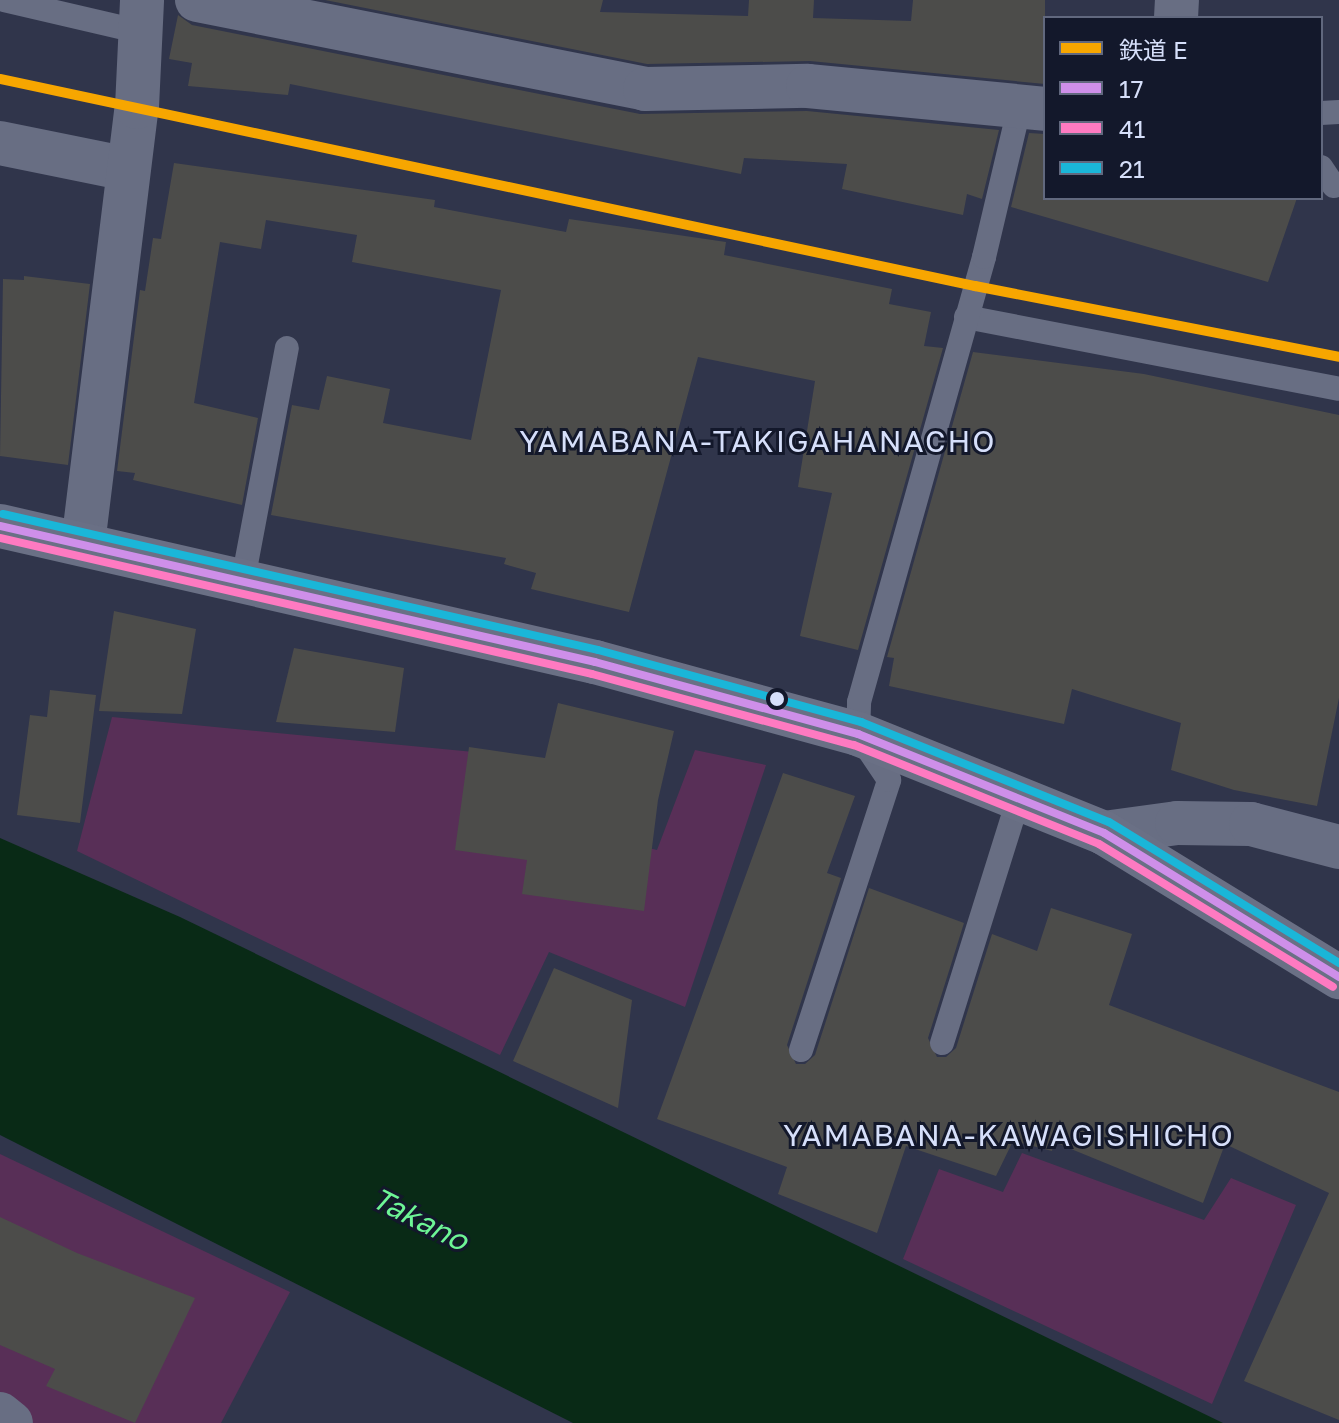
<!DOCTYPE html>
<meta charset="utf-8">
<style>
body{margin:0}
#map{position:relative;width:1339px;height:1423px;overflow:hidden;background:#30354b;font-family:"Golos Text","Noto Sans JP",sans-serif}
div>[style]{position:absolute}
.green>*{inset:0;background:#582f57}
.water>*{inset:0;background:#092a16}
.building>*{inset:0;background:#4c4c4a}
.service>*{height:24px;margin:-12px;padding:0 12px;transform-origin:12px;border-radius:12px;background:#686e83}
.minor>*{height:44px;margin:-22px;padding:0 22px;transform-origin:22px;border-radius:22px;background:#686e83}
.trunk>*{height:44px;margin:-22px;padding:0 22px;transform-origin:22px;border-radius:22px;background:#6a7085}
.bus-1>*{height:8px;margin:-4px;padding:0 4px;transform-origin:4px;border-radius:4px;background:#ce8fe9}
.bus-2>*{height:8px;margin:-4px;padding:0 4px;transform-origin:4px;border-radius:4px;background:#fe7ac1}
.bus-3>*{height:8px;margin:-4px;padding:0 4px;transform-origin:4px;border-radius:4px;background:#1ab6d8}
.rail-1>*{height:10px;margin:-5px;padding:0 5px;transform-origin:5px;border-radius:5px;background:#f7a600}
.dots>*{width:22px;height:22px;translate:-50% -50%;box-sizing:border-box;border:4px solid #13182b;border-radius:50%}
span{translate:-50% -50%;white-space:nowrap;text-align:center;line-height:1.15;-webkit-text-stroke:6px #13182b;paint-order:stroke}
.neighbourhood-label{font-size:30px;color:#d6dffa;letter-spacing:2px}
.water-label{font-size:30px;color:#6df595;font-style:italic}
.legend{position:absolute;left:1043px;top:16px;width:280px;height:184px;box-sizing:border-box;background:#13182b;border:2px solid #61687e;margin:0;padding:10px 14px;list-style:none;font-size:24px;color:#d6dffa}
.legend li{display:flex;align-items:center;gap:16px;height:40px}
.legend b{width:40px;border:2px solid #61687e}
</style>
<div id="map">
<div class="green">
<i style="clip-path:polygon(112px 717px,526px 757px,511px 816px,657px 850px,695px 750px,766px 765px,685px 1007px,549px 952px,500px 1055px,77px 851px)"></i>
<i style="clip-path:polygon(1022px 1153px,1204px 1220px,1231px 1178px,1296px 1205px,1212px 1404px,903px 1259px,939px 1169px,1003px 1192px)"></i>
<i style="clip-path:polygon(0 1154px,290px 1292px,221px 1423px,0 1423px)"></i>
</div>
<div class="water">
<i style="clip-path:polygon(0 838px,180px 917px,1223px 1423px,573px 1423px,0 1135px)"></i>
</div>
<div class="building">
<i style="clip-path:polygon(325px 0,603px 0,600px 12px,748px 16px,749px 0,814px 0,813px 18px,911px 21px,913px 0,1045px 0,1045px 84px,810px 61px,647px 64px)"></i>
<i style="clip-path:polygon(178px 15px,192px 25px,640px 114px,807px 111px,999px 130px,982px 199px,967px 194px,963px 215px,842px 189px,847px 164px,744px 158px,741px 174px,290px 84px,288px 95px,188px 86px,192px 63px,169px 59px)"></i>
<i style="clip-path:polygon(1029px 133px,1045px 134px,1045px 198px,1297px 198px,1268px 282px,1011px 207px)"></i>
<i style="clip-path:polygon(174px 163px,435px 200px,434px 207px,566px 232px,569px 219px,726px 242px,724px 255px,892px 289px,889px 304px,931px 312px,924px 346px,943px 348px,858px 650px,800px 636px,832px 493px,798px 487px,815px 381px,698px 357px,629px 612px,531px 589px,536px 573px,504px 564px,506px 558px,271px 515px,292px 405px,319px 410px,327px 376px,390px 389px,383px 423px,471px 440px,501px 290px,352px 262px,357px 235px,266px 220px,261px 249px,220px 242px,194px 403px,258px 418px,242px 505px,133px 480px,135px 473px,117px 471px,140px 290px,145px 291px,153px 238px,161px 239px)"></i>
<i style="clip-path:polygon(24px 276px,90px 284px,68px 465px,0 456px,3px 279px,24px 280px)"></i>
<i style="clip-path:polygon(973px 352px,1144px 374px,1339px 415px,1339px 698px,1317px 806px,1234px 790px,1171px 770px,1181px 723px,1072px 689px,1064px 724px,889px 686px,894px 658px,887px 657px)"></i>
<i style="clip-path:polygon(114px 611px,196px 629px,182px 714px,99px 711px)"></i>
<i style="clip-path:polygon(294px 648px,404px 668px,395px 732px,276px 722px)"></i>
<i style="clip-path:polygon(50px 690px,96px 695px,80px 823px,17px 815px,30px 715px,47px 717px)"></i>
<i style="clip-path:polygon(558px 703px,674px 731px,658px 800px,644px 911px,522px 894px,527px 860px,455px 850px,469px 747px,545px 758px)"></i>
<i style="clip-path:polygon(783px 773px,855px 796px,827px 873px,841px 878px,787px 1045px,796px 1064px,805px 1064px,815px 1055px,869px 888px,964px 923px,928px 1038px,937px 1057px,946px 1057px,956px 1048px,992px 934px,1037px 951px,1051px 908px,1132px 934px,1109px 1005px,1339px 1092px,1339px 1420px,1244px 1381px,1329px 1193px,1225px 1144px,1203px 1203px,1054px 1142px,1052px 1151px,1013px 1141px,996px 1176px,906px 1146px,877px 1233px,778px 1194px,787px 1167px,657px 1119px)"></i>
<i style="clip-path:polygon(554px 968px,632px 1000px,618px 1108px,513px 1061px)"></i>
<i style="clip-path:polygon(0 1217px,77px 1253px,195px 1298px,135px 1423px,46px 1386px,55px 1369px,0 1345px)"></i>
</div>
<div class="service">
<i style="left:4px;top:0;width:141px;rotate:13.1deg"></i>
<i style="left:1321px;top:113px;width:18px;rotate:-3deg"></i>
<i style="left:1321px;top:167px;width:23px;rotate:56deg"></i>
<i style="left:966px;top:317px;width:380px;rotate:10.9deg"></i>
<i style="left:243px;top:580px;width:236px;rotate:-79.3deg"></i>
<i style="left:942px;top:1043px;width:257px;rotate:-72.6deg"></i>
<i style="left:801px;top:1050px;width:284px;rotate:-71.9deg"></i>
<i style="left:889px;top:780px;width:55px;rotate:-124deg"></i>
<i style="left:858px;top:734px;width:32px;rotate:-88deg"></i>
<i style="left:859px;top:702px;width:462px;rotate:-74.3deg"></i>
<i style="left:984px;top:257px;width:152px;rotate:-76.7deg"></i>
</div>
<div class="minor">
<i style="left:197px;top:0;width:457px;rotate:11.2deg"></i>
<i style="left:645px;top:89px;width:163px;rotate:-1.1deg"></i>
<i style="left:808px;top:86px;width:238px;rotate:5.5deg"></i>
<i style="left:1176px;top:18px;width:18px;rotate:-87deg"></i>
<i style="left:0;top:143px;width:131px;rotate:11.5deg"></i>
<i style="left:83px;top:544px;width:440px;rotate:-83deg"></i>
<i style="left:137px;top:107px;width:107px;rotate:-87.3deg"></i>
<i style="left:1104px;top:833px;width:74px;rotate:-7.8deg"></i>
<i style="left:1177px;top:823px;width:74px;rotate:0.8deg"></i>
<i style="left:1251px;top:824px;width:91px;rotate:14.6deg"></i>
<i style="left:0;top:1414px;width:14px;rotate:39deg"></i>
</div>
<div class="trunk">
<i style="left:0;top:526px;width:610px;rotate:12.88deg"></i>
<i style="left:595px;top:662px;width:273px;rotate:15.3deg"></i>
<i style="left:858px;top:734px;width:265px;rotate:21.9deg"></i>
<i style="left:1104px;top:833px;width:276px;rotate:31.5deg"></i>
</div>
<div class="bus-1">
<i style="left:0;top:526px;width:610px;rotate:12.88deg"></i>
<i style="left:595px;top:662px;width:273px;rotate:15.3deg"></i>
<i style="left:858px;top:734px;width:265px;rotate:21.9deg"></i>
<i style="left:1104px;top:833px;width:276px;rotate:31.5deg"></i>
</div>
<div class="bus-2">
<i style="left:0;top:538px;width:607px;rotate:12.94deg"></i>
<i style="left:592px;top:674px;width:271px;rotate:15.2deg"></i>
<i style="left:854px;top:745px;width:264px;rotate:22deg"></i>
<i style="left:1099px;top:844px;width:274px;rotate:31.4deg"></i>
</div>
<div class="bus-3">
<i style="left:3px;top:514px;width:610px;rotate:12.88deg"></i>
<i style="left:598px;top:650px;width:273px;rotate:15.3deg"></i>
<i style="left:861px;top:722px;width:267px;rotate:22deg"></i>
<i style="left:1109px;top:822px;width:270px;rotate:31.5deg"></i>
</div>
<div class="rail-1">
<i style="left:0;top:79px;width:997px;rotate:11.99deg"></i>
<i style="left:975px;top:286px;width:371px;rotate:11deg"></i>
</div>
<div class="dots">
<i style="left:777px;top:699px;background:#d6dffa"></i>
</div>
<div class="neighbourhood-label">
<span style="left:758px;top:441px">YAMABANA-TAKIGAHANACHO</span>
<span style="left:1009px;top:1135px">YAMABANA-KAWAGISHICHO</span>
</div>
<div class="water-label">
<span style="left:420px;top:1219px;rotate:27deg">Takano</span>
</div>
<ul class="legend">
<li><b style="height:10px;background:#f7a600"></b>鉄道 E</li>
<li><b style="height:10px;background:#ce8fe9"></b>17</li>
<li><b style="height:10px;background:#fe7ac1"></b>41</li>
<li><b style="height:10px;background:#1ab6d8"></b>21</li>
</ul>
</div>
